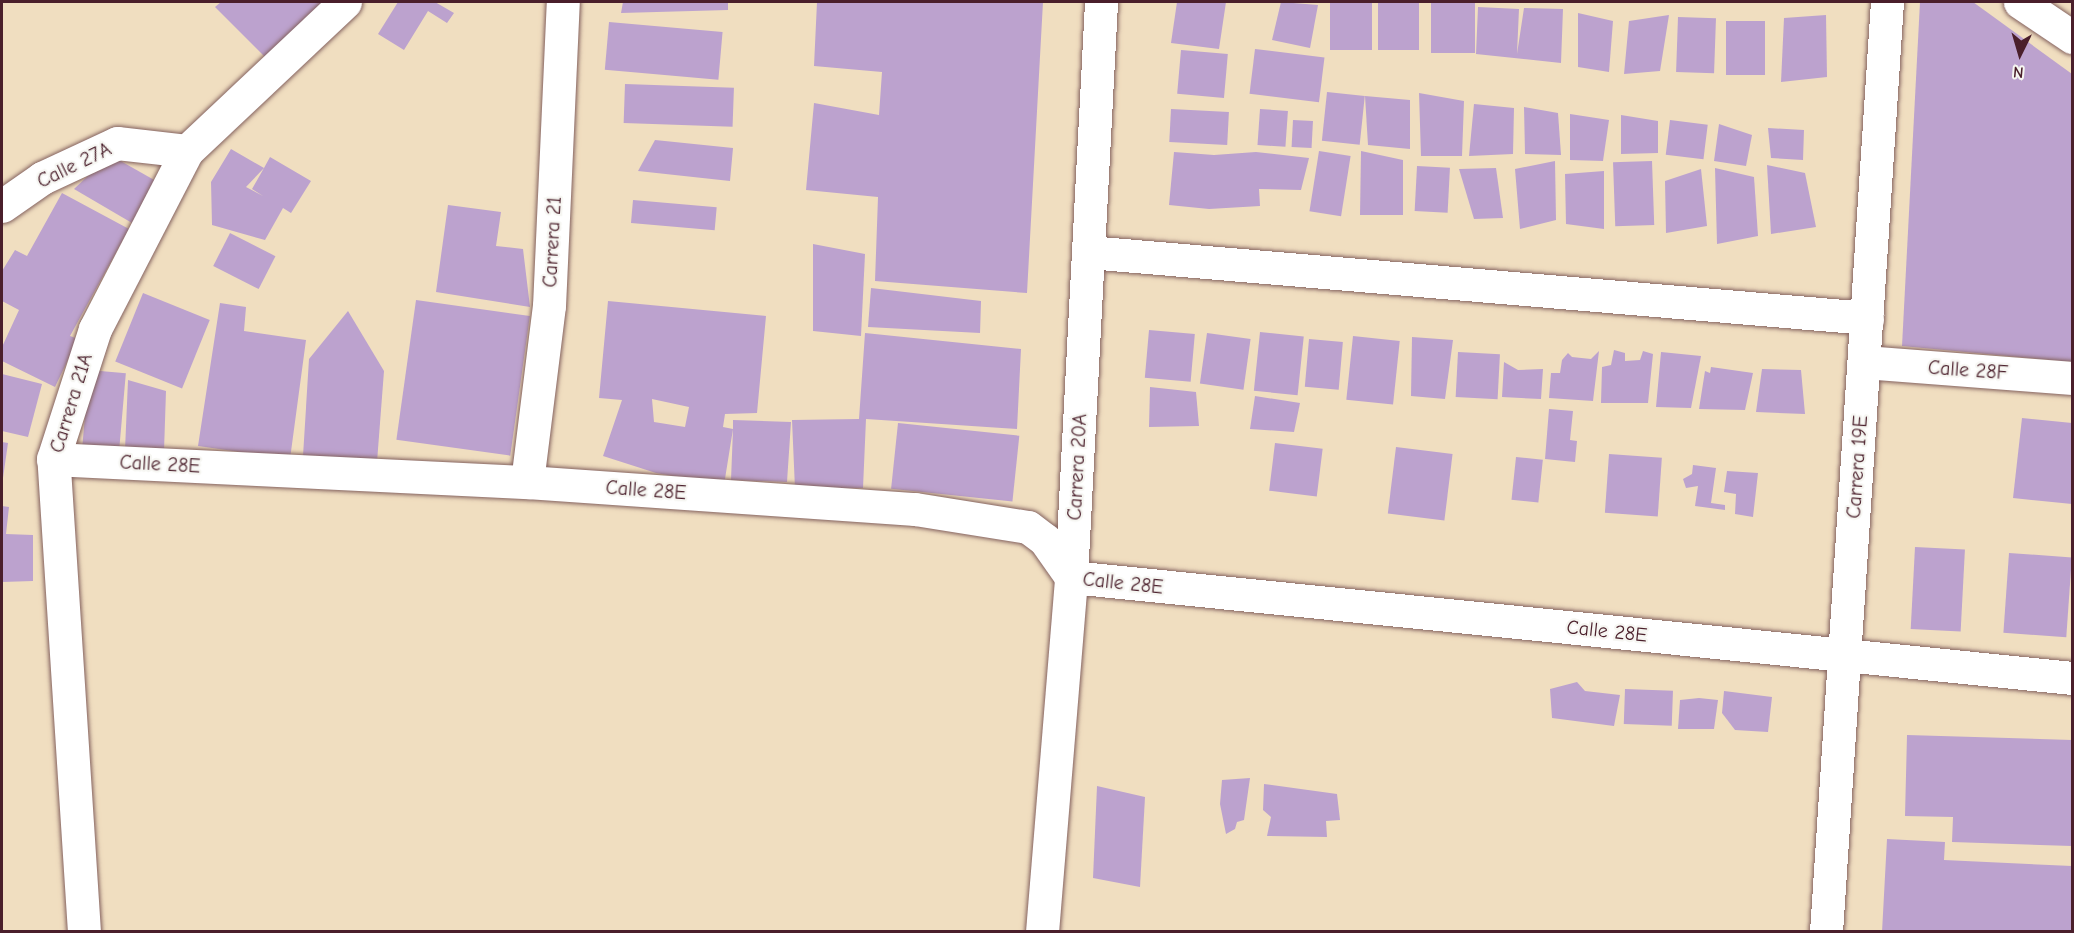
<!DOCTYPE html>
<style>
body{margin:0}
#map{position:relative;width:2074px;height:933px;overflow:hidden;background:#f0dec0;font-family:"Comic Neue",sans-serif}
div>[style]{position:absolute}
.building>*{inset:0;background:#bca2ce;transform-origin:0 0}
.roads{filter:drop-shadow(0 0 2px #84625f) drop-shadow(0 0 2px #84625f)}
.street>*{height:33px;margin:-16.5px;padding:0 16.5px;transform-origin:16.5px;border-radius:16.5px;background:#fff}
.secondary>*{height:33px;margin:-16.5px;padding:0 16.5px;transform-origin:16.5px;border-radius:16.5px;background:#fff}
span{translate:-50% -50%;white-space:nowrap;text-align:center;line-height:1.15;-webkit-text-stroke:4.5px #f6f6f2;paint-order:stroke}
.street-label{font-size:20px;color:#4a1f2b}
.frame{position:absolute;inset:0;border:3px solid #4a1f2b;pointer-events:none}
.north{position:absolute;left:1990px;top:24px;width:60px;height:60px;-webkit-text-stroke:4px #f6f6f2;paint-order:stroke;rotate:185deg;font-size:16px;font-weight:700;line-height:24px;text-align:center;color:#4a1f2b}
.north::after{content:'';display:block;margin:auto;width:21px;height:27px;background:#4a1f2b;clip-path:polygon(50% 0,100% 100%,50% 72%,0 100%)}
</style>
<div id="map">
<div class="building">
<i style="clip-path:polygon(221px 2px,327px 2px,268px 60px,215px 7px)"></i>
<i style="clip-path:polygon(398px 2px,435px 2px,454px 13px,447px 23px,428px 11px,404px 50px,378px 34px)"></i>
<i style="clip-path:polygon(623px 2px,728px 2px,728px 10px,621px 13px)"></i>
<i style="clip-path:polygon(817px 2px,1043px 2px,1027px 293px,875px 281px,878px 197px,806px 190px,814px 103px,879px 115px,882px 72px,814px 66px)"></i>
<i style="clip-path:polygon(1177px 2px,1226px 2px,1219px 49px,1171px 43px)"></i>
<i style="clip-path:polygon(1281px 2px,1318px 5px,1310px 48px,1272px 40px)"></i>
<i style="left:1330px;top:2px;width:42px;height:48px"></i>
<i style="left:1378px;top:2px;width:41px;height:48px"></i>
<i style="left:1431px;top:2px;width:44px;height:51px"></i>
<i style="clip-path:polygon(1920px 2px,1973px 2px,2072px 74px,2072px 362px,1902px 346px)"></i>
<i style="clip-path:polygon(1478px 7px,1519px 9px,1517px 54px,1524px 8px,1563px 9px,1561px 63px,1476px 54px)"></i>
<i style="clip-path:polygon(1578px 13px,1613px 21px,1609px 72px,1578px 67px)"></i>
<i style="clip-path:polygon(1669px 15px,1660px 71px,1624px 74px,1629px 21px)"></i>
<i style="clip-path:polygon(1826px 15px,1827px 77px,1781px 82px,1784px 18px)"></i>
<i style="left:1678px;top:17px;width:38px;height:55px;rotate:2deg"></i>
<i style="left:1726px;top:21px;width:39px;height:54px"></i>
<i style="left:609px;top:22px;width:114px;height:48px;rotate:5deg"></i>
<i style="left:1255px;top:49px;width:70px;height:45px;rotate:7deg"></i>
<i style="left:1181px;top:50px;width:47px;height:44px;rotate:5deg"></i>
<i style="left:625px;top:84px;width:109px;height:39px;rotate:2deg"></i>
<i style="left:1327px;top:92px;width:38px;height:49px;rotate:6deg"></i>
<i style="clip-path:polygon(1419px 93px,1464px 101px,1462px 156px,1421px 156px)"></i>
<i style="clip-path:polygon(1365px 96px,1410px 100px,1410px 149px,1368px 145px)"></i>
<i style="clip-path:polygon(1474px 104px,1514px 108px,1513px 154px,1469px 156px)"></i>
<i style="clip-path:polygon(1524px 107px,1558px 113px,1561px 155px,1525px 154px)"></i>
<i style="left:1171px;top:109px;width:58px;height:33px;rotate:3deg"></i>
<i style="left:1260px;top:109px;width:28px;height:36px;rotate:4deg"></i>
<i style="clip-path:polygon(1570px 114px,1609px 120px,1603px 161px,1570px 160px)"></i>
<i style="clip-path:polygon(1621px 115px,1658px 121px,1658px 153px,1621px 154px)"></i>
<i style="left:1293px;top:120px;width:20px;height:27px;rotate:3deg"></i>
<i style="left:1670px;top:120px;width:38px;height:35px;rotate:7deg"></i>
<i style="clip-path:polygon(1719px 124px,1752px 135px,1746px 166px,1714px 161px)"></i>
<i style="clip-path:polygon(1768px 128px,1804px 130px,1803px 160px,1771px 158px)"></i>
<i style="clip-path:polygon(655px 140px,733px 148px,730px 181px,638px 171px)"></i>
<i style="clip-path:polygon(evenodd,231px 149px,264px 168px,270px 157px,311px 181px,291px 213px,283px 208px,265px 240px,212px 225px,211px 182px,231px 149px,264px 168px,252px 189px,263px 196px,246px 187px,264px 168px)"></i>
<i style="left:1319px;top:151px;width:32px;height:61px;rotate:9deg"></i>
<i style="clip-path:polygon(1361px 151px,1403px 160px,1403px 215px,1360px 215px)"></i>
<i style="clip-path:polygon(1174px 152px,1214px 155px,1256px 152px,1309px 158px,1301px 190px,1259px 189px,1260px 206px,1209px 209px,1169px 205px)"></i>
<i style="clip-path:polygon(110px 155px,156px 181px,132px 223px,74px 189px)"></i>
<i style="clip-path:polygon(1555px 161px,1556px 220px,1520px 229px,1515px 169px)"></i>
<i style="left:1652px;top:161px;width:64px;height:39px;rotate:88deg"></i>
<i style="clip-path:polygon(1767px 165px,1805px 173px,1816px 227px,1771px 234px)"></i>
<i style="left:1417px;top:166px;width:33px;height:45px;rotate:3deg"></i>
<i style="clip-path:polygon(1496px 168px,1503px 218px,1474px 219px,1459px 169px)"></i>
<i style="clip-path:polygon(1715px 168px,1754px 177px,1758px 236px,1717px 244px)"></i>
<i style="clip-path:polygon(1701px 169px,1707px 226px,1666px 233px,1665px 181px)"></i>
<i style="clip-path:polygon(1604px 171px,1604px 229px,1566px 224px,1565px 174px)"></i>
<i style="clip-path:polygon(62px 193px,129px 229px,70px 336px,78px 339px,55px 387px,2px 361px,2px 347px,19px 310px,2px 301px,2px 271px,15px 250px,27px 256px)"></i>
<i style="left:633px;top:200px;width:84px;height:23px;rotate:5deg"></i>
<i style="clip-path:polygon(448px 205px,501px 212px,496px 246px,523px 249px,530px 307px,436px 292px)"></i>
<i style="left:230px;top:233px;width:51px;height:37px;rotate:27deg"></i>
<i style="clip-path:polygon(813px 244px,865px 254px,861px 336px,813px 331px)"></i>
<i style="clip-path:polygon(871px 288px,981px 301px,980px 333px,868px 327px)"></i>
<i style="left:143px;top:293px;width:72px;height:74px;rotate:22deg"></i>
<i style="left:416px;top:300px;width:115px;height:141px;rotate:8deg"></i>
<i style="clip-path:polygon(evenodd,608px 301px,766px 316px,757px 413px,725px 414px,723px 427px,733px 429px,733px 420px,791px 422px,787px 482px,731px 480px,733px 429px,724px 485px,656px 473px,603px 456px,622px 400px,599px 398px,608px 301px,652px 399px,689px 407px,685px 427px,654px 422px,652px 399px)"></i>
<i style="clip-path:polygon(220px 303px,246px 307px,244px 331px,306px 340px,290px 459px,198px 446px)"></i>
<i style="clip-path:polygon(348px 311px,384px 371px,377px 462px,303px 456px,309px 359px)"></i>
<i style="left:1149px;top:330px;width:46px;height:48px;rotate:5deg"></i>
<i style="left:1260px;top:332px;width:44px;height:59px;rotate:6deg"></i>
<i style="clip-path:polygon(865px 333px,1021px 349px,1017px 429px,866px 419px,863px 488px,795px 489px,792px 420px,859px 419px)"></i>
<i style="left:1207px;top:333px;width:44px;height:51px;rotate:8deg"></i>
<i style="left:1353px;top:336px;width:47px;height:64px;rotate:6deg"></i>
<i style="clip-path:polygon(1412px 337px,1453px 340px,1445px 399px,1411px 396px)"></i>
<i style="left:1309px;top:339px;width:34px;height:48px;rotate:5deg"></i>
<i style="clip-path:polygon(1614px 350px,1625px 353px,1625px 361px,1640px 360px,1643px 351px,1653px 354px,1648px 403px,1601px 403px,1602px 367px,1611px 365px)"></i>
<i style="clip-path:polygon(1599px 351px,1593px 401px,1549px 398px,1551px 373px,1560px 373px,1562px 360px,1568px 353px,1572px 357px,1591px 359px)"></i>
<i style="left:1458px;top:352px;width:42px;height:45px;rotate:3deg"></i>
<i style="clip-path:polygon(1661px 352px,1701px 356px,1691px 408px,1656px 407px)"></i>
<i style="clip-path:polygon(1504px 362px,1518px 370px,1543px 369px,1541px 399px,1502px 397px)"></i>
<i style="clip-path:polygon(1711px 367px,1753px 373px,1745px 410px,1699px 409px,1705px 371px,1710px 373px)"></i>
<i style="clip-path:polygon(1762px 369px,1801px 370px,1805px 414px,1756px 412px)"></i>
<i style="left:89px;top:370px;width:37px;height:83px;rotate:5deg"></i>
<i style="clip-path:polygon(2px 374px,42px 384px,28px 437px,2px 431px)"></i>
<i style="clip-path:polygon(128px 380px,166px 391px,164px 451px,125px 450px)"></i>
<i style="clip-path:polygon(1150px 387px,1196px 392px,1199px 426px,1149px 427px)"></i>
<i style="clip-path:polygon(1255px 396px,1300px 403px,1294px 432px,1250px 429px)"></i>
<i style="clip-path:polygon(1549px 409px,1573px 411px,1570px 440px,1577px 441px,1575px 462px,1545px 459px)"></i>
<i style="clip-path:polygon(2022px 418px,2072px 423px,2072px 504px,2013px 498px)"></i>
<i style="left:898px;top:423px;width:122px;height:66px;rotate:6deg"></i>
<i style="clip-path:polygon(2px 442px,8px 443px,3px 478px,2px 478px)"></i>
<i style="left:1275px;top:443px;width:48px;height:48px;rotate:7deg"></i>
<i style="left:1396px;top:447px;width:57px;height:67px;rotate:7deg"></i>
<i style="left:1609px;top:454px;width:53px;height:59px;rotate:4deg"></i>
<i style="left:1516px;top:457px;width:27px;height:43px;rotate:6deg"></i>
<i style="clip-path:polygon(1693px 465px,1716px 468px,1711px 503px,1725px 505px,1725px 510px,1695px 506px,1698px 486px,1686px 488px,1683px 479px,1692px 474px)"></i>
<i style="clip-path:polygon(1727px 471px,1758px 473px,1753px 517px,1735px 514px,1736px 494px,1724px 492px)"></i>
<i style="clip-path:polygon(2px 506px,9px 507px,6px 534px,33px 535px,33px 581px,2px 582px)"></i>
<i style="left:1915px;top:547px;width:50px;height:82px;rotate:3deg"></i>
<i style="left:2009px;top:553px;width:63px;height:80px;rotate:4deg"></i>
<i style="clip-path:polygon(1577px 682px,1585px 691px,1620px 695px,1614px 726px,1552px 718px,1550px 689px)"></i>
<i style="left:1625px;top:689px;width:48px;height:35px;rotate:2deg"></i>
<i style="clip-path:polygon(1724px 691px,1772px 697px,1768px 732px,1735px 730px,1722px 713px)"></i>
<i style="clip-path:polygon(1699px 698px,1718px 700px,1714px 729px,1678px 729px,1680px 700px)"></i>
<i style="clip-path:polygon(1907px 735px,2072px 740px,2072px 846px,1952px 842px,1953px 817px,1905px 816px)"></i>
<i style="clip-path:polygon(1250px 778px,1244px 820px,1237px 822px,1235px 829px,1226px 834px,1220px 804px,1222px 780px)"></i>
<i style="clip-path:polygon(1264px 784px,1337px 794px,1340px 820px,1326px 821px,1327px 837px,1267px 836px,1271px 817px,1263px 810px)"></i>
<i style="clip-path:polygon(1097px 786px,1145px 797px,1140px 887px,1093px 878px)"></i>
<i style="clip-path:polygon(1887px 839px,1945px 842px,1944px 860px,2072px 866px,2072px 932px,1882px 932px)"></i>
</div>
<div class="roads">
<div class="street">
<i style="left:2px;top:206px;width:49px;rotate:-35deg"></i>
<i style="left:42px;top:178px;width:83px;rotate:-25deg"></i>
<i style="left:117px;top:143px;width:70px;rotate:6.5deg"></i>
<i style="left:1088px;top:252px;width:782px;rotate:4.84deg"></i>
<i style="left:1864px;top:362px;width:209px;rotate:4.4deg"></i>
<i style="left:53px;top:459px;width:475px;rotate:2.8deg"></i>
<i style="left:527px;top:482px;width:389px;rotate:4deg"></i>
<i style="left:915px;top:509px;width:114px;rotate:9.1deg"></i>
<i style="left:1028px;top:527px;width:21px;rotate:37deg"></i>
<i style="left:1045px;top:540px;width:45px;rotate:54.9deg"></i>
<i style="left:1071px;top:577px;width:1006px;rotate:5.76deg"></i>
<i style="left:527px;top:482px;width:177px;rotate:-82.9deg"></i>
<i style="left:549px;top:306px;width:304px;rotate:-87.4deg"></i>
<i style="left:84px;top:932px;width:474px;rotate:-93.7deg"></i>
<i style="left:53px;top:459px;width:137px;rotate:-72.1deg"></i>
<i style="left:95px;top:329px;width:200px;rotate:-62.7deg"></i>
<i style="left:187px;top:151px;width:217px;rotate:-43.3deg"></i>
<i style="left:1042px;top:932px;width:356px;rotate:-85.3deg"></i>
<i style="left:1071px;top:577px;width:576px;rotate:-87.01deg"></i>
<i style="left:1826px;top:932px;width:932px;rotate:-86.25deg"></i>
</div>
<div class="secondary">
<i style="left:2020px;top:2px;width:63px;rotate:33.9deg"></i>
</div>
</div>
<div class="street-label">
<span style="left:74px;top:165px;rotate:-26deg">Calle 27A</span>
<span style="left:552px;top:242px;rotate:-87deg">Carrera 21</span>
<span style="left:1968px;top:370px;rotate:4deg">Calle 28F</span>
<span style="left:71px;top:403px;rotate:-73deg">Carrera 21A</span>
<span style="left:160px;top:464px;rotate:3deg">Calle 28E</span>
<span style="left:1077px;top:467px;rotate:-87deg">Carrera 20A</span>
<span style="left:1857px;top:467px;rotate:-86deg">Carrera 19E</span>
<span style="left:646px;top:490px;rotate:4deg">Calle 28E</span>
<span style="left:1123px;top:583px;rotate:6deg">Calle 28E</span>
<span style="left:1607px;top:631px;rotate:6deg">Calle 28E</span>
</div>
<div class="frame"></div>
<div class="north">N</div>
</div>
